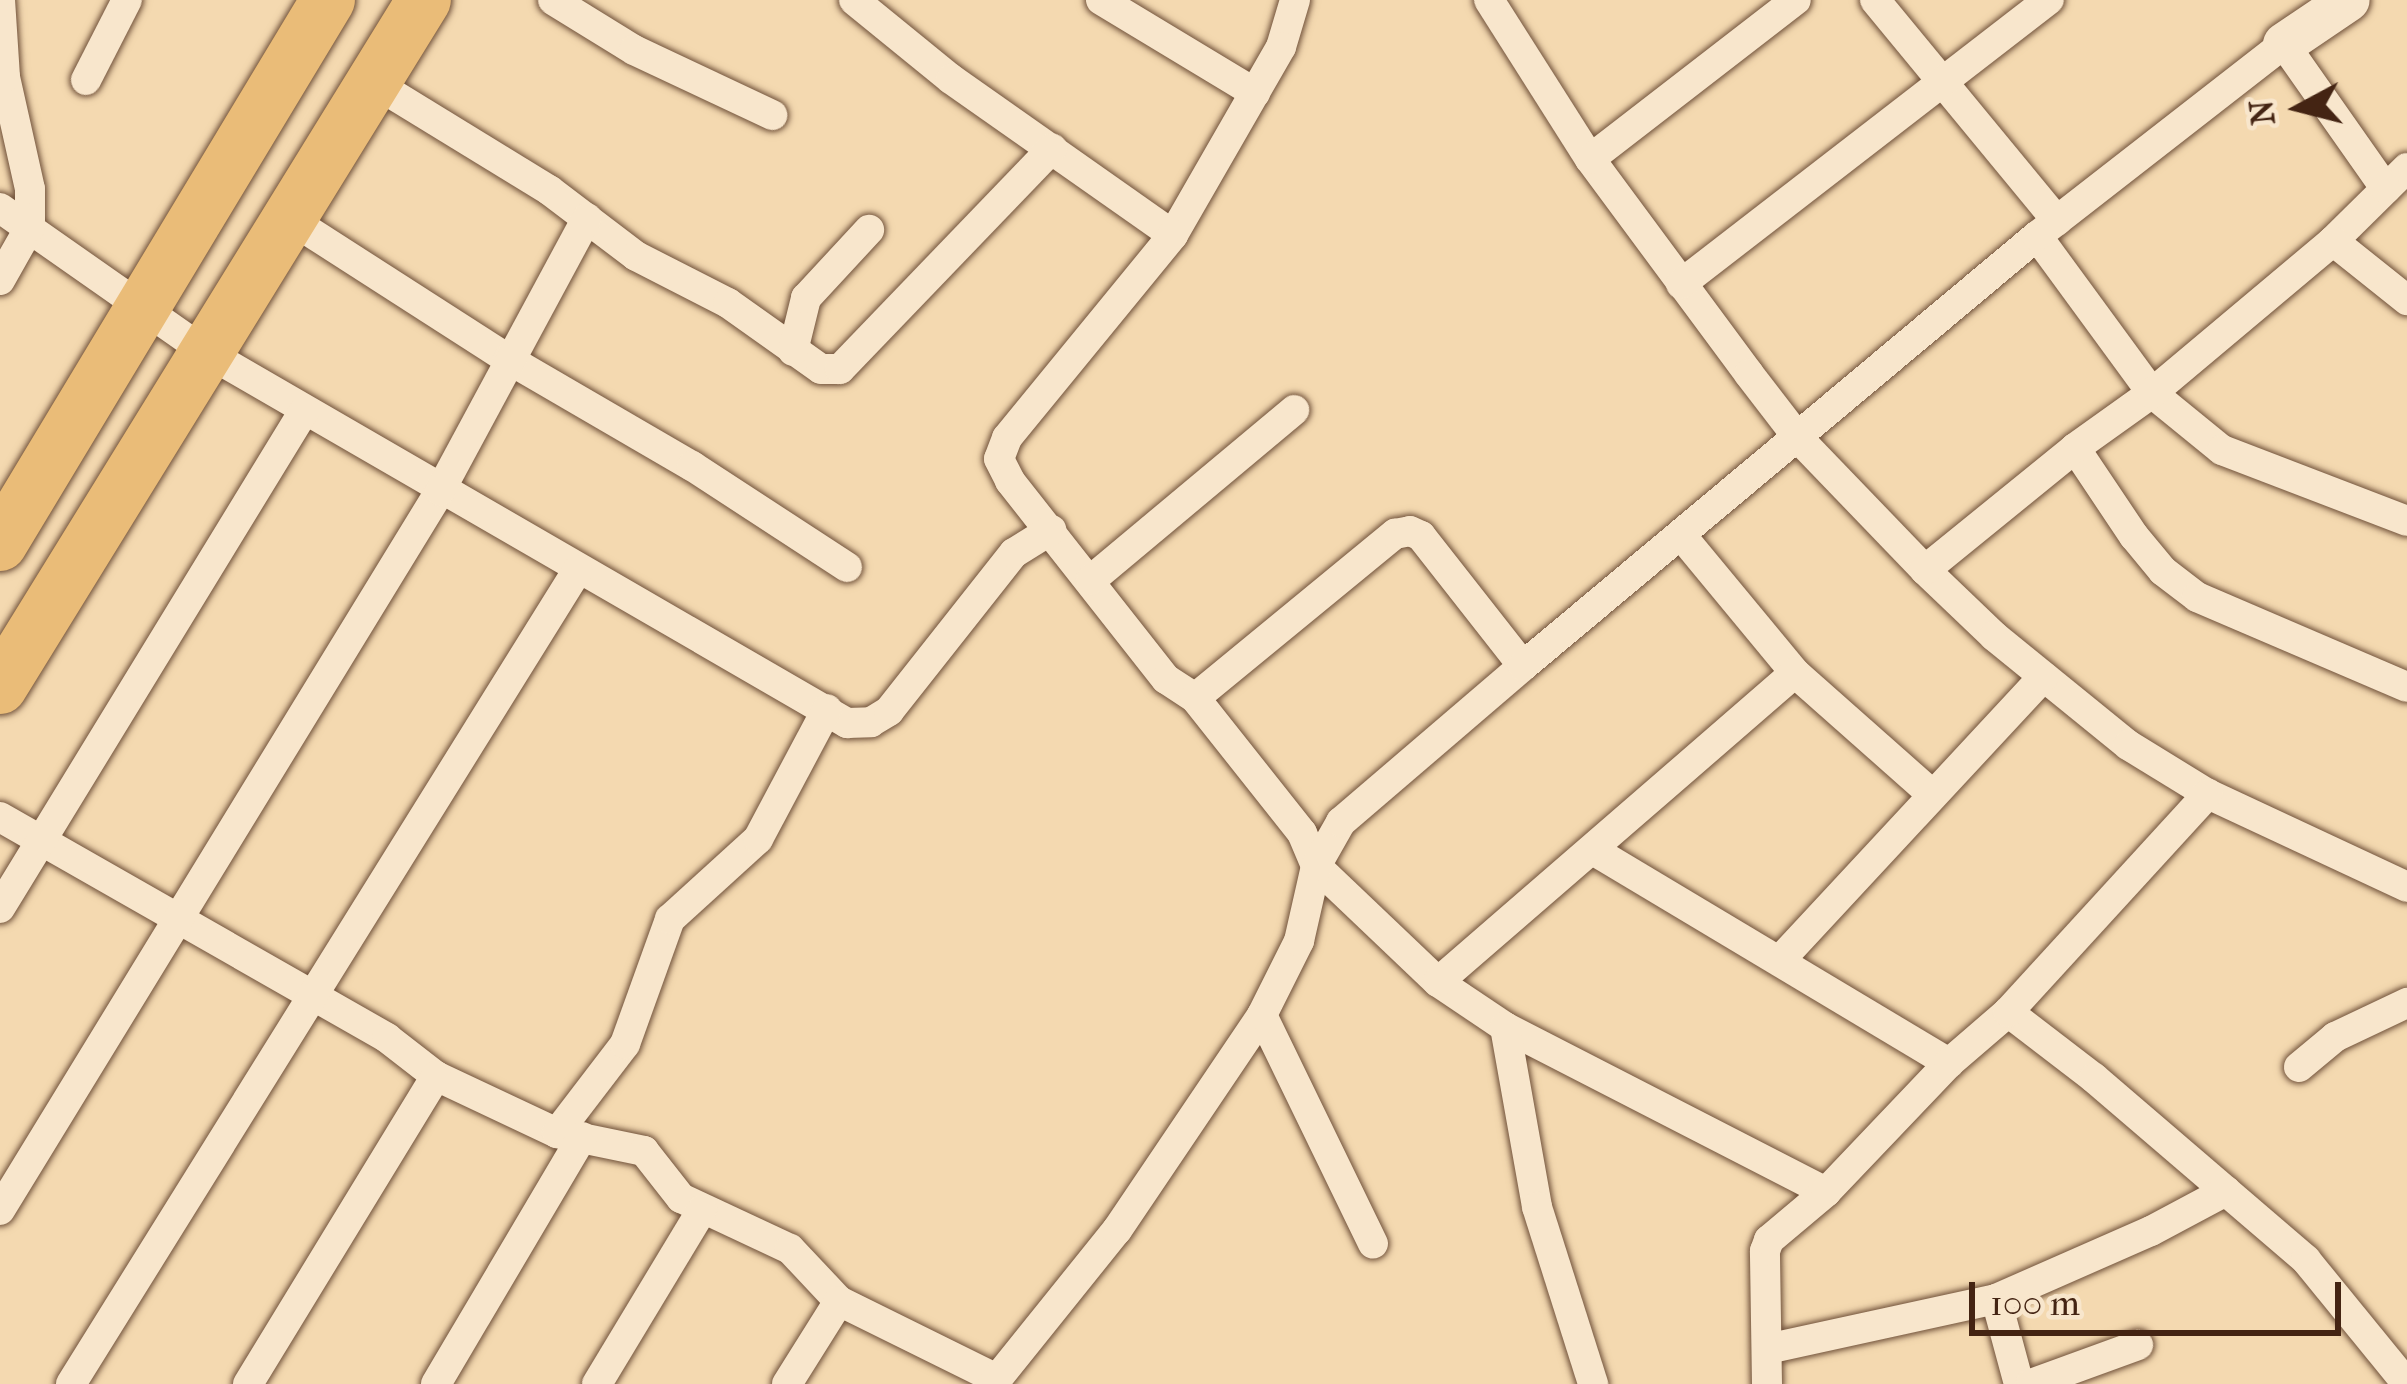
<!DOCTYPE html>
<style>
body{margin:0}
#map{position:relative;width:2407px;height:1384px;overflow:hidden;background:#f4d9b0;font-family:"IM FELL French Canon",serif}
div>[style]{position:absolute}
.roads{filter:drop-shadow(0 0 3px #70513a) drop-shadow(0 0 3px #70513a)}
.street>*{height:30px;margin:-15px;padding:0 15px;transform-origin:15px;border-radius:15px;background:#f8e6cc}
.secondary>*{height:42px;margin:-21px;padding:0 21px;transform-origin:21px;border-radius:21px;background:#f8e6cc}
.highway>*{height:54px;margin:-27px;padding:0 27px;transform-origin:27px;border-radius:27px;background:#eabc78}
span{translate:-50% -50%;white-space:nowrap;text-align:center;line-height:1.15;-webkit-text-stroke:9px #f8e6cc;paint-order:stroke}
.north{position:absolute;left:2239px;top:48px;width:120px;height:120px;-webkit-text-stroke:9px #f8e6cc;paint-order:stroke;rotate:263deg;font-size:33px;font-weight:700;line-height:48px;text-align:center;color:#442413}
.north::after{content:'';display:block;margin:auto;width:42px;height:54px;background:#442413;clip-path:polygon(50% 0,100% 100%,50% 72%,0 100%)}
.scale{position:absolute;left:1969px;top:1282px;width:372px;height:54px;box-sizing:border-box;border:6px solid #442413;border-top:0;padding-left:15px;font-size:36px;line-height:42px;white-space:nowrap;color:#442413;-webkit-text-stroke:9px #f8e6cc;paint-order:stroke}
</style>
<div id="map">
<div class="roads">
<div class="street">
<i style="left:553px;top:0;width:95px;rotate:31.7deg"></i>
<i style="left:634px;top:50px;width:153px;rotate:25.2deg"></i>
<i style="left:854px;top:0;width:125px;rotate:39.2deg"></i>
<i style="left:951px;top:79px;width:271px;rotate:35.1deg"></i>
<i style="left:1101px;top:0;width:180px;rotate:31.1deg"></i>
<i style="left:1295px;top:0;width:49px;rotate:106.6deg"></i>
<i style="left:1281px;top:47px;width:217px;rotate:119.9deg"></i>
<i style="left:1173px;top:235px;width:262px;rotate:129.3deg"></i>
<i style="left:1007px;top:438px;width:22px;rotate:111deg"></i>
<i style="left:999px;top:459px;width:25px;rotate:63deg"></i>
<i style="left:1010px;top:481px;width:252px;rotate:51.8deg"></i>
<i style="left:1166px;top:679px;width:35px;rotate:33deg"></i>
<i style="left:1195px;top:698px;width:172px;rotate:51.6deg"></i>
<i style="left:1302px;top:833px;width:36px;rotate:67deg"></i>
<i style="left:1316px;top:866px;width:168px;rotate:43.6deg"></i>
<i style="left:1438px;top:982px;width:81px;rotate:33.9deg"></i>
<i style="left:1505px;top:1027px;width:361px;rotate:27.2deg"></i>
<i style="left:1489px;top:0;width:188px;rotate:57.6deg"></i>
<i style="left:1590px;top:159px;width:267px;rotate:53.5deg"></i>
<i style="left:1749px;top:374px;width:82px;rotate:52.4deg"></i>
<i style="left:1799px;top:439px;width:182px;rotate:46.1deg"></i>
<i style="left:1925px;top:570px;width:95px;rotate:43.7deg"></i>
<i style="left:1994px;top:636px;width:173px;rotate:39.1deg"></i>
<i style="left:2128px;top:745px;width:94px;rotate:31.5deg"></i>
<i style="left:2208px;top:794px;width:220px;rotate:25deg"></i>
<i style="left:1875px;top:0;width:286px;rotate:50.5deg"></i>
<i style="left:86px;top:80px;width:90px;rotate:-62.9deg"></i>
<i style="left:371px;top:81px;width:209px;rotate:31.5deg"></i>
<i style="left:549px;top:190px;width:109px;rotate:37.2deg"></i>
<i style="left:636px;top:256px;width:103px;rotate:27.1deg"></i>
<i style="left:728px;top:303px;width:114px;rotate:35.4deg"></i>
<i style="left:821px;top:369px;width:19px"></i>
<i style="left:840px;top:369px;width:306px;rotate:-46.1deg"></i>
<i style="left:1590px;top:159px;width:260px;rotate:-37.7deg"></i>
<i style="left:0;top:208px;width:251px;rotate:35deg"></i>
<i style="left:206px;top:352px;width:741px;rotate:30.06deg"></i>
<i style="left:847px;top:723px;width:24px;rotate:-2deg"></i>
<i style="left:871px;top:722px;width:21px;rotate:-31deg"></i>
<i style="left:889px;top:711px;width:201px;rotate:-51.7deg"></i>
<i style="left:1014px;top:553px;width:44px;rotate:-31.9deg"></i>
<i style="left:290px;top:219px;width:259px;rotate:32.7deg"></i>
<i style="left:508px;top:359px;width:213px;rotate:30.2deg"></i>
<i style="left:692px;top:466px;width:185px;rotate:33.1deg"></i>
<i style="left:2037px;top:236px;width:195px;rotate:53.8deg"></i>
<i style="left:2152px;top:393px;width:90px;rotate:39.2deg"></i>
<i style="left:2222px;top:450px;width:198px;rotate:21deg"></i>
<i style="left:2333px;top:241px;width:104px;rotate:-44.6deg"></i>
<i style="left:0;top:280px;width:61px;rotate:-60.5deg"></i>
<i style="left:30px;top:227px;width:38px;rotate:-90deg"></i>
<i style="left:30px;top:189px;width:115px;rotate:-102.6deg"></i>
<i style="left:5px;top:77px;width:77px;rotate:-93.7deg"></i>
<i style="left:1681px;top:284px;width:465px;rotate:-37.7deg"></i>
<i style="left:793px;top:351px;width:55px;rotate:-76.2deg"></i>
<i style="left:806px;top:298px;width:93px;rotate:-47.2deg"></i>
<i style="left:2075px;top:448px;width:106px;rotate:56.2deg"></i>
<i style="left:2134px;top:536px;width:45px;rotate:50.4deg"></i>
<i style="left:2163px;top:571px;width:43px;rotate:37.4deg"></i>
<i style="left:2197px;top:597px;width:228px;rotate:23.2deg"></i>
<i style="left:1681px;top:535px;width:179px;rotate:50.4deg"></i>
<i style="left:1795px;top:673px;width:183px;rotate:41.5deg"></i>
<i style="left:1925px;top:570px;width:193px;rotate:-39.1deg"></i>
<i style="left:2075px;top:448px;width:95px;rotate:-35.5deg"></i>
<i style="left:2152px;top:393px;width:236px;rotate:-40deg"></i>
<i style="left:2333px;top:241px;width:95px;rotate:38.6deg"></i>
<i style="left:1091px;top:580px;width:265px;rotate:-39.9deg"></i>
<i style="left:1195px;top:698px;width:259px;rotate:-39.4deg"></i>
<i style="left:1395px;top:534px;width:15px;rotate:-11deg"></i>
<i style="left:1410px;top:531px;width:12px;rotate:24deg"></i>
<i style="left:1421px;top:536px;width:165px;rotate:51.9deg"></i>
<i style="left:0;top:817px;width:446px;rotate:29.7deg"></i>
<i style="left:387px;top:1038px;width:62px;rotate:37.8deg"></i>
<i style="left:436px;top:1076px;width:134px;rotate:25.2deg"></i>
<i style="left:557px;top:1133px;width:89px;rotate:11.7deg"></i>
<i style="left:644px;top:1151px;width:60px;rotate:51.8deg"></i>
<i style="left:681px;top:1198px;width:120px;rotate:25.1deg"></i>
<i style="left:790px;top:1249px;width:71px;rotate:46.7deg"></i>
<i style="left:839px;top:1301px;width:176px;rotate:26.3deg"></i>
<i style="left:1593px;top:850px;width:415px;rotate:30.9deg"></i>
<i style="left:0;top:908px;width:583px;rotate:-58.55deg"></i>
<i style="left:1782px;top:958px;width:384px;rotate:-47.1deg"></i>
<i style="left:1438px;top:982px;width:472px;rotate:-40.9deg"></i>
<i style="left:2008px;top:1012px;width:108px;rotate:37.5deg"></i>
<i style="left:2094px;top:1078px;width:279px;rotate:40.6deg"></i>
<i style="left:2306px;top:1260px;width:160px;rotate:50.8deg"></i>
<i style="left:1262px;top:1015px;width:254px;rotate:64.1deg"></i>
<i style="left:1505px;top:1027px;width:183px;rotate:79.9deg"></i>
<i style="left:1537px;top:1207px;width:186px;rotate:72.4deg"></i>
<i style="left:2299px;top:1067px;width:47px;rotate:-39.8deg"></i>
<i style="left:2335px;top:1037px;width:80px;rotate:-25.3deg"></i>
<i style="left:557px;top:1133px;width:112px;rotate:-52.6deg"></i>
<i style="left:625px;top:1044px;width:133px;rotate:-70.2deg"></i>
<i style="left:670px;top:919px;width:119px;rotate:-42.3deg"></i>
<i style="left:758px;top:839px;width:147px;rotate:-62deg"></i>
<i style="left:0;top:1210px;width:843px;rotate:-58.53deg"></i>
<i style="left:440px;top:491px;width:310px;rotate:-61.7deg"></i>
<i style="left:1996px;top:1299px;width:88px;rotate:74.9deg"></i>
<i style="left:1767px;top:1349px;width:234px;rotate:-12.3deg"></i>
<i style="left:1996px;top:1299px;width:169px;rotate:-23.7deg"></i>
<i style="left:2151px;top:1231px;width:85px;rotate:-28.1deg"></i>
<i style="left:71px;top:1384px;width:958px;rotate:-58.1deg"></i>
<i style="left:248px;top:1384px;width:361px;rotate:-58.6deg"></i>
<i style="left:436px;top:1384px;width:287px;rotate:-59.4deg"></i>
<i style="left:597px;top:1384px;width:203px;rotate:-58.9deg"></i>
<i style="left:787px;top:1384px;width:98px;rotate:-57.9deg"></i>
<i style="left:993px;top:1384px;width:198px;rotate:-51.2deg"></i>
<i style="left:1117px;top:1230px;width:259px;rotate:-56deg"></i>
<i style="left:1262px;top:1015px;width:83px;rotate:-63.4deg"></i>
<i style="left:1299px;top:941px;width:77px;rotate:-77.2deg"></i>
<i style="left:1316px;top:866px;width:51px;rotate:-60.4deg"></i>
<i style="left:1341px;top:822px;width:240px;rotate:-40.6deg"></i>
<i style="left:1523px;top:666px;width:670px;rotate:-39.92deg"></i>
<i style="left:2037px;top:236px;width:313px;rotate:-37.9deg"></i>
<i style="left:2284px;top:44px;width:177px;rotate:54.9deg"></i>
<i style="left:1767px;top:1384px;width:133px;rotate:-90.9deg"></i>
<i style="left:1765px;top:1251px;width:12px;rotate:-70deg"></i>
<i style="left:1769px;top:1240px;width:75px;rotate:-40.1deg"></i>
<i style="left:1826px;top:1192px;width:178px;rotate:-46.4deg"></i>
<i style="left:1949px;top:1063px;width:78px;rotate:-40.8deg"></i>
<i style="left:2008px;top:1012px;width:296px;rotate:-47.5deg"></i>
<i style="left:2031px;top:1384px;width:114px;rotate:-20deg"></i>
</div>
<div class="secondary">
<i style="left:2284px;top:44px;width:78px;rotate:-34.1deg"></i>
</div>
<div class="highway">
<i style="left:0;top:544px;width:635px;rotate:-58.91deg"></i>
<i style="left:0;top:687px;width:807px;rotate:-58.32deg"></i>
</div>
</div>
<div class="north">N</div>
<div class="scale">100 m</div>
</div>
